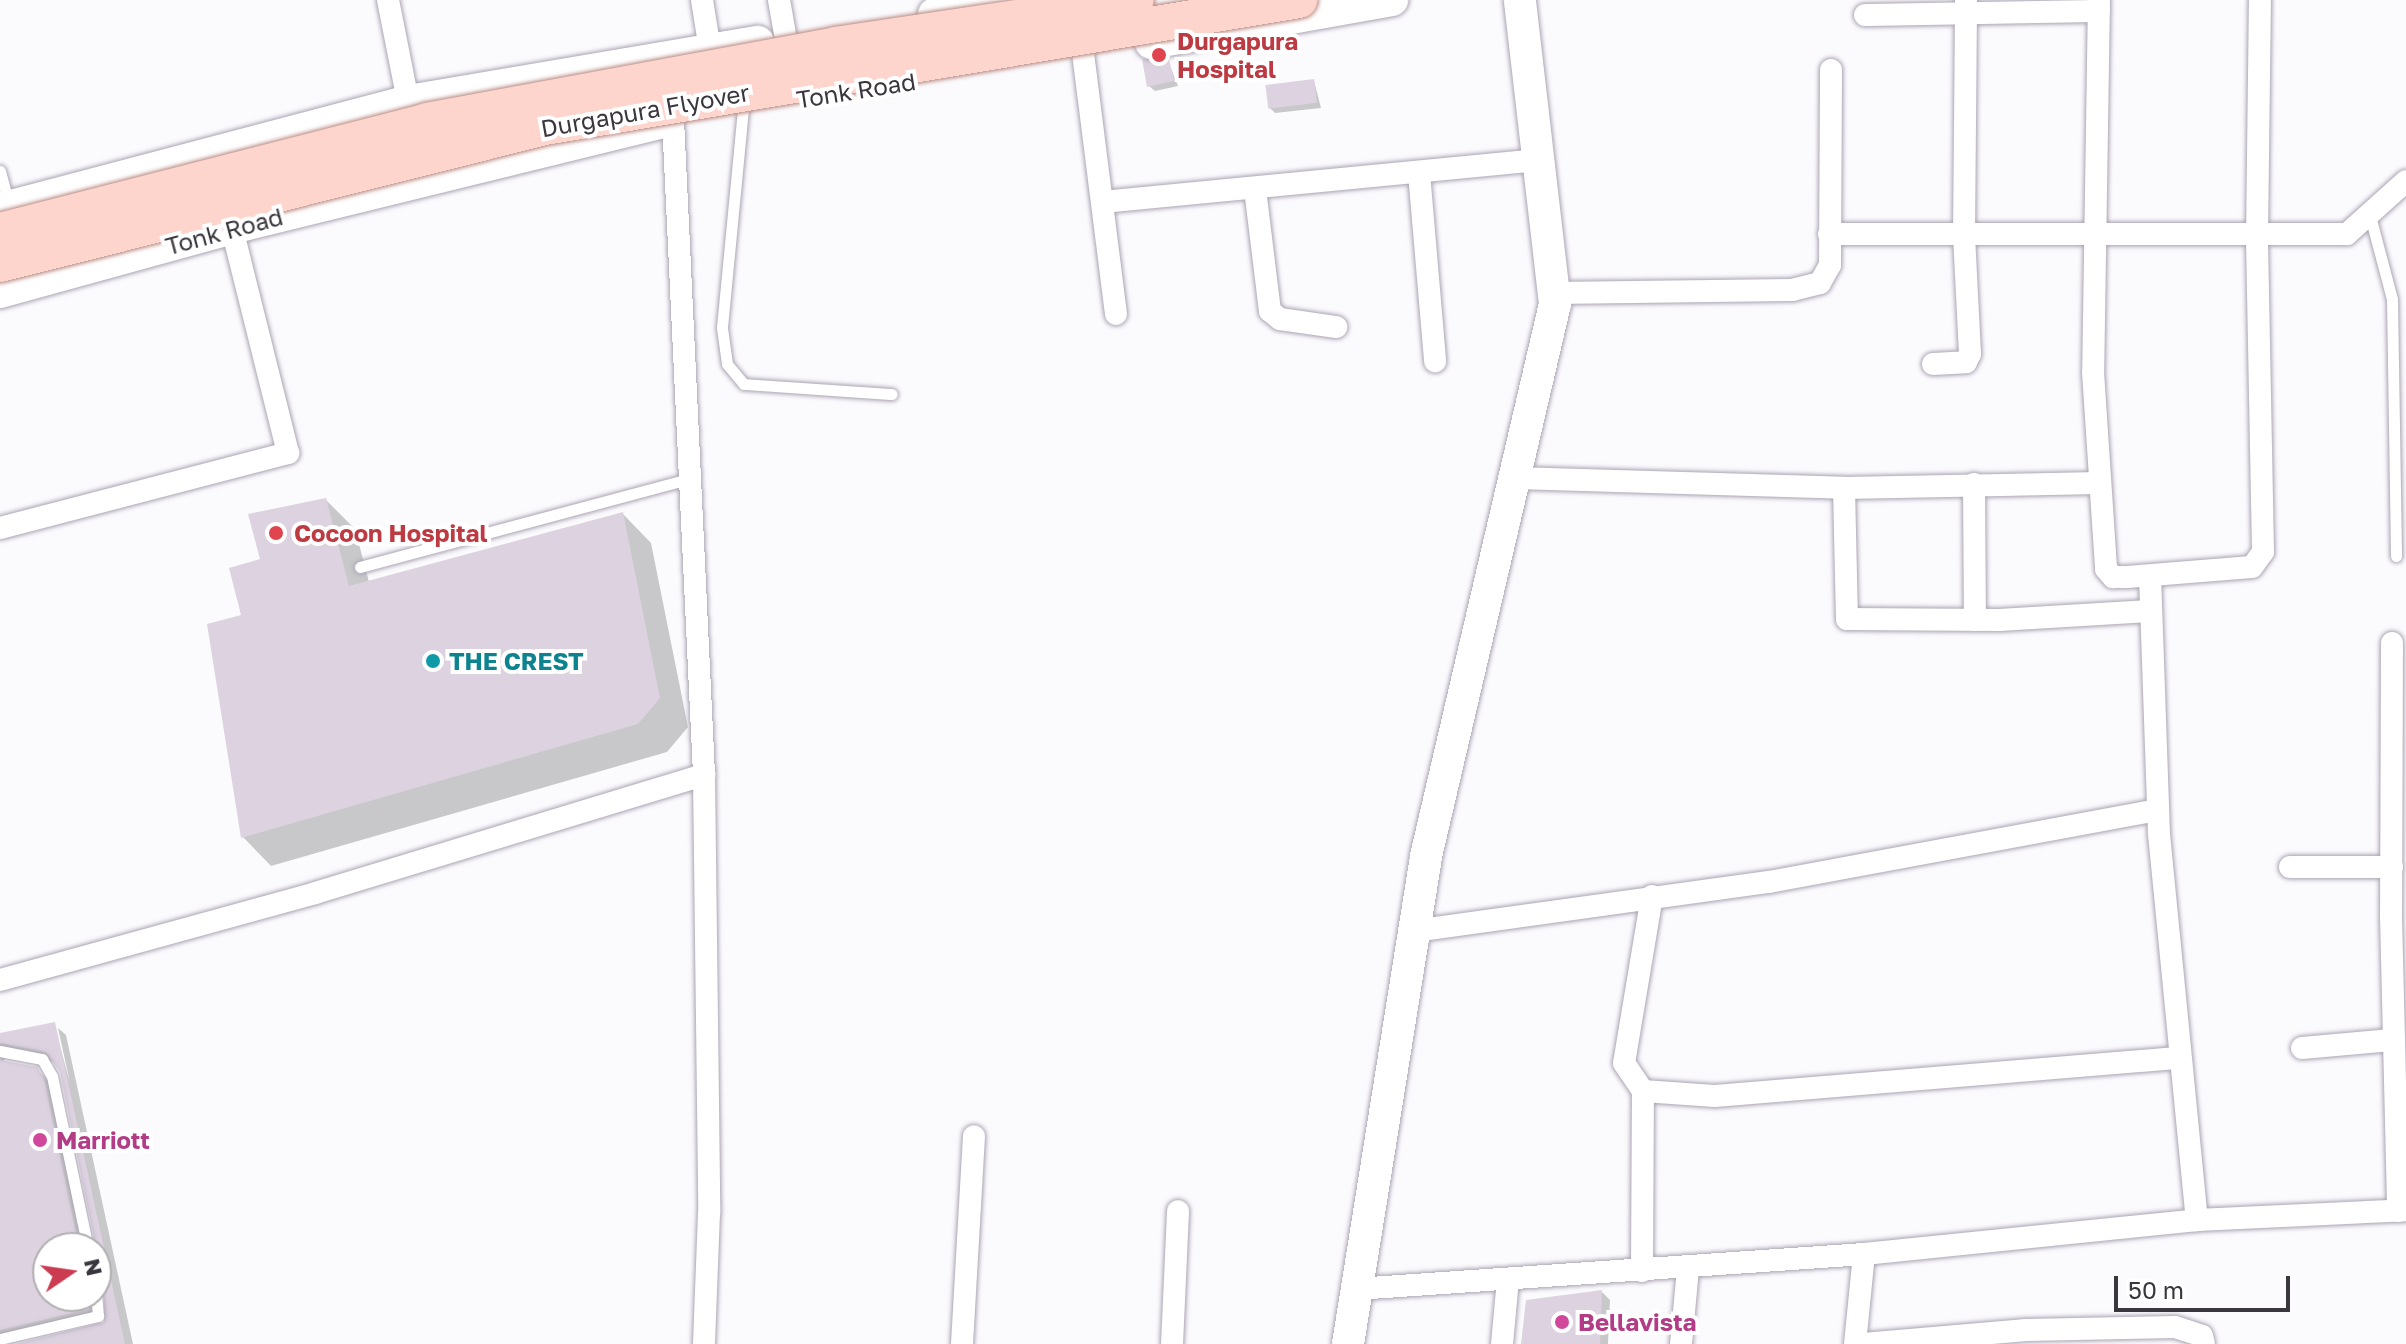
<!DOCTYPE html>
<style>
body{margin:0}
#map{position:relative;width:2406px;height:1344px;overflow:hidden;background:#fbfafd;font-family:"Golos Text",sans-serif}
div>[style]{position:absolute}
.shadow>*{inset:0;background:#0003}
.building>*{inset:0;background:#ddd2e0;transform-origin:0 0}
.roads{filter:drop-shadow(0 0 2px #aba4b3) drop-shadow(0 0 2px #aba4b3)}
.lane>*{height:11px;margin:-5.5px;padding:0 5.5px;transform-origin:5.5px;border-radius:5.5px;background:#fff}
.street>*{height:22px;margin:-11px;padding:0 11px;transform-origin:11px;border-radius:11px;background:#fff}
.secondary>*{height:32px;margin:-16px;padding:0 16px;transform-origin:16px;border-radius:16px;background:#fff}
.bridges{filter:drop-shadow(0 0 2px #b98b84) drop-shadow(0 0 2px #b98b84)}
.primary-bridge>*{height:36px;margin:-18px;padding:0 18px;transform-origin:18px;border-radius:18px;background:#fed5cc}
.dots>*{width:22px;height:22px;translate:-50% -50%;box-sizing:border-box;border:4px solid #fff;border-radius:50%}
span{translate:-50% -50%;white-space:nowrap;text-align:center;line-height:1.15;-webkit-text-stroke:8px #fff;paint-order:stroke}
.health-label{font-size:24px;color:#be3a42;font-weight:700}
.left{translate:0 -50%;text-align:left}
.street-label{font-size:24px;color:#39363d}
.culture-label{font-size:24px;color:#0d838f;font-weight:700}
.hotel-label{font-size:24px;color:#b23c85;font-weight:700}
.north{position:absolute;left:32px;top:1232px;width:80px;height:80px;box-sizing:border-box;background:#fff;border:2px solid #b0afb1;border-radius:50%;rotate:77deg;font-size:22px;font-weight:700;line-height:32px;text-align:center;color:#39363d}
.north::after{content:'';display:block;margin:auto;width:28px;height:36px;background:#cb3b51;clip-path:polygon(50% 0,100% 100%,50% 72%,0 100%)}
.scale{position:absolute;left:2114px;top:1276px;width:176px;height:36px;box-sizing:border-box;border:4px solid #39363d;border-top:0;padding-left:10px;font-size:24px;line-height:28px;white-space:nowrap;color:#39363d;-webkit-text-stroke:6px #fff;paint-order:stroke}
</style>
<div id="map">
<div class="shadow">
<i style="clip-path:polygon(1168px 61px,1178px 86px,1155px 91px,1149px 86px)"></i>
<i style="clip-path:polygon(1314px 81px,1321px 108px,1275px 113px,1270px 108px)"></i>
<i style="clip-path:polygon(326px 500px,355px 529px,369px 582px,623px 514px,651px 543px,688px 727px,667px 752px,271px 866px,243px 837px,244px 616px,263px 561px)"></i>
<i style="clip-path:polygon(evenodd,54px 1024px,70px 1083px,58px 1028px,66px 1035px,133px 1344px,24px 1344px,105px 1324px,106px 1295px,99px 1300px,100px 1321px,0 1344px,0 1035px,54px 1024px,8px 1054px,55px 1062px,61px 1071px,98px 1252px,96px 1296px,48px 1296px,48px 1248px,87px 1248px,48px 1081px,36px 1068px,3px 1062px,8px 1054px)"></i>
<i style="clip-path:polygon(1602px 1292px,1610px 1300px,1608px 1344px,1523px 1344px)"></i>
</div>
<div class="building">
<i style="clip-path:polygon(1142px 59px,1169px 59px,1174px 81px,1147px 87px)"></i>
<i style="left:1314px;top:79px;width:24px;height:49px;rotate:83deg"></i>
<i style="clip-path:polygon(326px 498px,349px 586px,623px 512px,660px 698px,638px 724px,241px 838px,207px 624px,241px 615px,229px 568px,260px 559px,248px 514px)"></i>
<i style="clip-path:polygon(55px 1022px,104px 1248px,96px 1248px,60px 1072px,46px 1052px,0 1043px,0 1033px)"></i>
<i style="clip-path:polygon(0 1060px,37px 1067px,44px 1079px,79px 1248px,48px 1248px,48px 1296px,88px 1296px,89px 1309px,0 1330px)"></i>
<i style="clip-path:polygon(104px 1248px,125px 1344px,16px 1344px,104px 1322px,104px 1290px,96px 1283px,96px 1251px)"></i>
<i style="clip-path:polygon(1602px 1290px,1600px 1344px,1521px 1344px,1526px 1300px)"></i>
</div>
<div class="roads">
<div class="lane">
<i style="left:743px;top:109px;width:220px;rotate:95.5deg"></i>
<i style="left:722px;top:328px;width:36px;rotate:82deg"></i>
<i style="left:727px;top:364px;width:26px;rotate:50deg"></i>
<i style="left:744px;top:384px;width:148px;rotate:3.9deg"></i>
<i style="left:0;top:171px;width:35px;rotate:75deg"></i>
<i style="left:2369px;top:212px;width:90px;rotate:75.2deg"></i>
<i style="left:2392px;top:299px;width:257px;rotate:89.1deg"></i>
<i style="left:360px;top:567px;width:344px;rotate:-15deg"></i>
<i style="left:0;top:1051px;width:43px;rotate:10.8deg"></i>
<i style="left:42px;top:1059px;width:20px;rotate:60deg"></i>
<i style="left:52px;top:1076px;width:176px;rotate:78.2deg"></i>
<i style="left:0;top:1339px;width:101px;rotate:-13.2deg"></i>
<i style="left:98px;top:1316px;width:25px;rotate:-95deg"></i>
</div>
<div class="street">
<i style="left:388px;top:0;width:103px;rotate:78.8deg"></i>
<i style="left:702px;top:0;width:51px;rotate:80.9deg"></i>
<i style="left:779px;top:0;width:39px;rotate:80deg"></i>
<i style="left:2099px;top:0;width:372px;rotate:90.9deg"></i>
<i style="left:2093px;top:372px;width:197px;rotate:86.2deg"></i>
<i style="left:2106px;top:569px;width:11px;rotate:49deg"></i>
<i style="left:2113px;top:577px;width:14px"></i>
<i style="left:2127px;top:577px;width:125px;rotate:-4.6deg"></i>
<i style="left:2252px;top:567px;width:19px;rotate:-54deg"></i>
<i style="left:2263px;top:552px;width:313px;rotate:-91.1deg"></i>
<i style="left:2257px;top:239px;width:239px;rotate:-89.3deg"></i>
<i style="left:1865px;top:15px;width:234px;rotate:-1deg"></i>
<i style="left:1083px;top:53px;width:263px;rotate:82.8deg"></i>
<i style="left:672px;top:98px;width:678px;rotate:87.29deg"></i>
<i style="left:704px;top:775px;width:438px;rotate:89.3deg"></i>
<i style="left:709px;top:1213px;width:131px;rotate:92.2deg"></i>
<i style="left:1419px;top:173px;width:189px;rotate:85.1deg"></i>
<i style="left:1255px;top:189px;width:123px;rotate:83deg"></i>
<i style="left:1270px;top:311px;width:13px;rotate:39deg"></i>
<i style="left:1280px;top:319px;width:57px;rotate:8.1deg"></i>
<i style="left:1103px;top:202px;width:437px;rotate:-5.5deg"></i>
<i style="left:1829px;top:234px;width:518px"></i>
<i style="left:2347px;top:234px;width:79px;rotate:-41.9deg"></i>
<i style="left:1553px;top:293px;width:239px;rotate:-0.7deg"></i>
<i style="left:1792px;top:290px;width:29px;rotate:-14deg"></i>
<i style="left:1820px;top:283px;width:21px;rotate:-61deg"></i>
<i style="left:1830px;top:265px;width:195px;rotate:-89.7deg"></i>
<i style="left:1933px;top:364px;width:33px;rotate:-3deg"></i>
<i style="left:1966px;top:362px;width:9px;rotate:-63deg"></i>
<i style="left:1970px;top:354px;width:117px;rotate:-92.9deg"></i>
<i style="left:1964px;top:237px;width:237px;rotate:-89.5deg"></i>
<i style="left:1515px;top:478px;width:329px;rotate:1.7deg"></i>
<i style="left:1844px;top:488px;width:255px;rotate:-1.1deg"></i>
<i style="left:1974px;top:484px;width:136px;rotate:89.6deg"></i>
<i style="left:1844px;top:488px;width:131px;rotate:88.7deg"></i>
<i style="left:1847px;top:619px;width:152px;rotate:0.4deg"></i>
<i style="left:1999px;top:620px;width:151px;rotate:-3.4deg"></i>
<i style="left:0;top:528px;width:298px;rotate:-14.6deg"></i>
<i style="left:288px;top:453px;width:232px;rotate:-104deg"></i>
<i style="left:2150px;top:576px;width:258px;rotate:88deg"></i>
<i style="left:2159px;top:834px;width:388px;rotate:84.4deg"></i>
<i style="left:2392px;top:643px;width:274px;rotate:90.2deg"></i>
<i style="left:2391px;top:917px;width:294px;rotate:88.6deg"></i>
<i style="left:2290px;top:867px;width:102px"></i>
<i style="left:1652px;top:896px;width:169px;rotate:99.5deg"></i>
<i style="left:1624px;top:1063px;width:34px;rotate:56deg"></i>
<i style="left:1643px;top:1091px;width:72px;rotate:4deg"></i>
<i style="left:1715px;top:1096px;width:466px;rotate:-4.7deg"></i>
<i style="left:1414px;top:931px;width:358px;rotate:-7.9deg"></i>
<i style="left:1769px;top:882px;width:395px;rotate:-10.5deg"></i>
<i style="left:0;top:980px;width:327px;rotate:-15.4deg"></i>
<i style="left:315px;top:893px;width:407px;rotate:-16.9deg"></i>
<i style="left:2302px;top:1048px;width:90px;rotate:-5.1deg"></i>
<i style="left:1642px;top:1271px;width:180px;rotate:-89.7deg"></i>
<i style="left:1356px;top:1289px;width:509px;rotate:-3.94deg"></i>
<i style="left:1864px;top:1254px;width:335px;rotate:-5.8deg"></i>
<i style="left:2197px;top:1220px;width:209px;rotate:-2.7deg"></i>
<i style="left:962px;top:1344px;width:208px;rotate:-86.7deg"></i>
<i style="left:1172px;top:1344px;width:133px;rotate:-87.4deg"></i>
<i style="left:1502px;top:1344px;width:65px;rotate:-84.7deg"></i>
<i style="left:1681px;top:1344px;width:76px;rotate:-84.7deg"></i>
<i style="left:1855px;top:1344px;width:90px;rotate:-84.3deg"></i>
<i style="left:1863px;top:1344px;width:164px;rotate:-4.9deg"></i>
<i style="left:2026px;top:1330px;width:149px;rotate:-1.2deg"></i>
<i style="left:2175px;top:1327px;width:28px;rotate:18deg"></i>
<i style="left:2202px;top:1336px;width:8px;rotate:76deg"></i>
</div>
<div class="secondary">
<i style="left:934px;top:14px;width:73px;rotate:-11deg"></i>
<i style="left:1151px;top:43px;width:245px;rotate:-10.1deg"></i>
<i style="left:0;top:209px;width:422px;rotate:-14.8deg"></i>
<i style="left:408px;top:101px;width:355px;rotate:-9.6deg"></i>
<i style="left:0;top:292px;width:241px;rotate:-15.4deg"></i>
<i style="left:232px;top:228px;width:441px;rotate:-13.8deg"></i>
<i style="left:1348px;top:1344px;width:494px;rotate:-80.9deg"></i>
<i style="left:1426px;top:856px;width:567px;rotate:-76.85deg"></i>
<i style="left:1555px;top:304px;width:306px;rotate:-96.6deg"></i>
</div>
</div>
<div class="bridges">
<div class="primary-bridge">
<i style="left:0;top:231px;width:441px;rotate:-14.4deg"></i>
<i style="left:427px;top:121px;width:416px;rotate:-10.5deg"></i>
<i style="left:836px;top:45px;width:303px;rotate:-8.5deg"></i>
<i style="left:0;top:264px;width:562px;rotate:-14.11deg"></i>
<i style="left:545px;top:127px;width:765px;rotate:-9.56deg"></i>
</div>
</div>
<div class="dots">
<i style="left:1159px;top:55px;background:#e0444e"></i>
<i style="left:276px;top:533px;background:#e0444e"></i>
<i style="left:433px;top:661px;background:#0f9aa8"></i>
<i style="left:40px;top:1140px;background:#d1479c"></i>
<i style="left:1562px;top:1322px;background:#d1479c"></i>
</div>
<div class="health-label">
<span class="left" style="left:1177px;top:55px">Durgapura<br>Hospital</span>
<span class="left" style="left:294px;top:533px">Cocoon Hospital</span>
</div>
<div class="street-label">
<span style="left:856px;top:90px;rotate:-9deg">Tonk Road</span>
<span style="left:645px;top:110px;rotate:-10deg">Durgapura Flyover</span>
<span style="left:224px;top:231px;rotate:-15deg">Tonk Road</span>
</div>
<div class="culture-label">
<span class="left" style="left:449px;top:661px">THE CREST</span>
</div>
<div class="hotel-label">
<span class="left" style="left:56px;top:1140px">Marriott</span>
<span class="left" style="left:1578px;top:1322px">Bellavista</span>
</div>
<div class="north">N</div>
<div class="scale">50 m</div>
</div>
